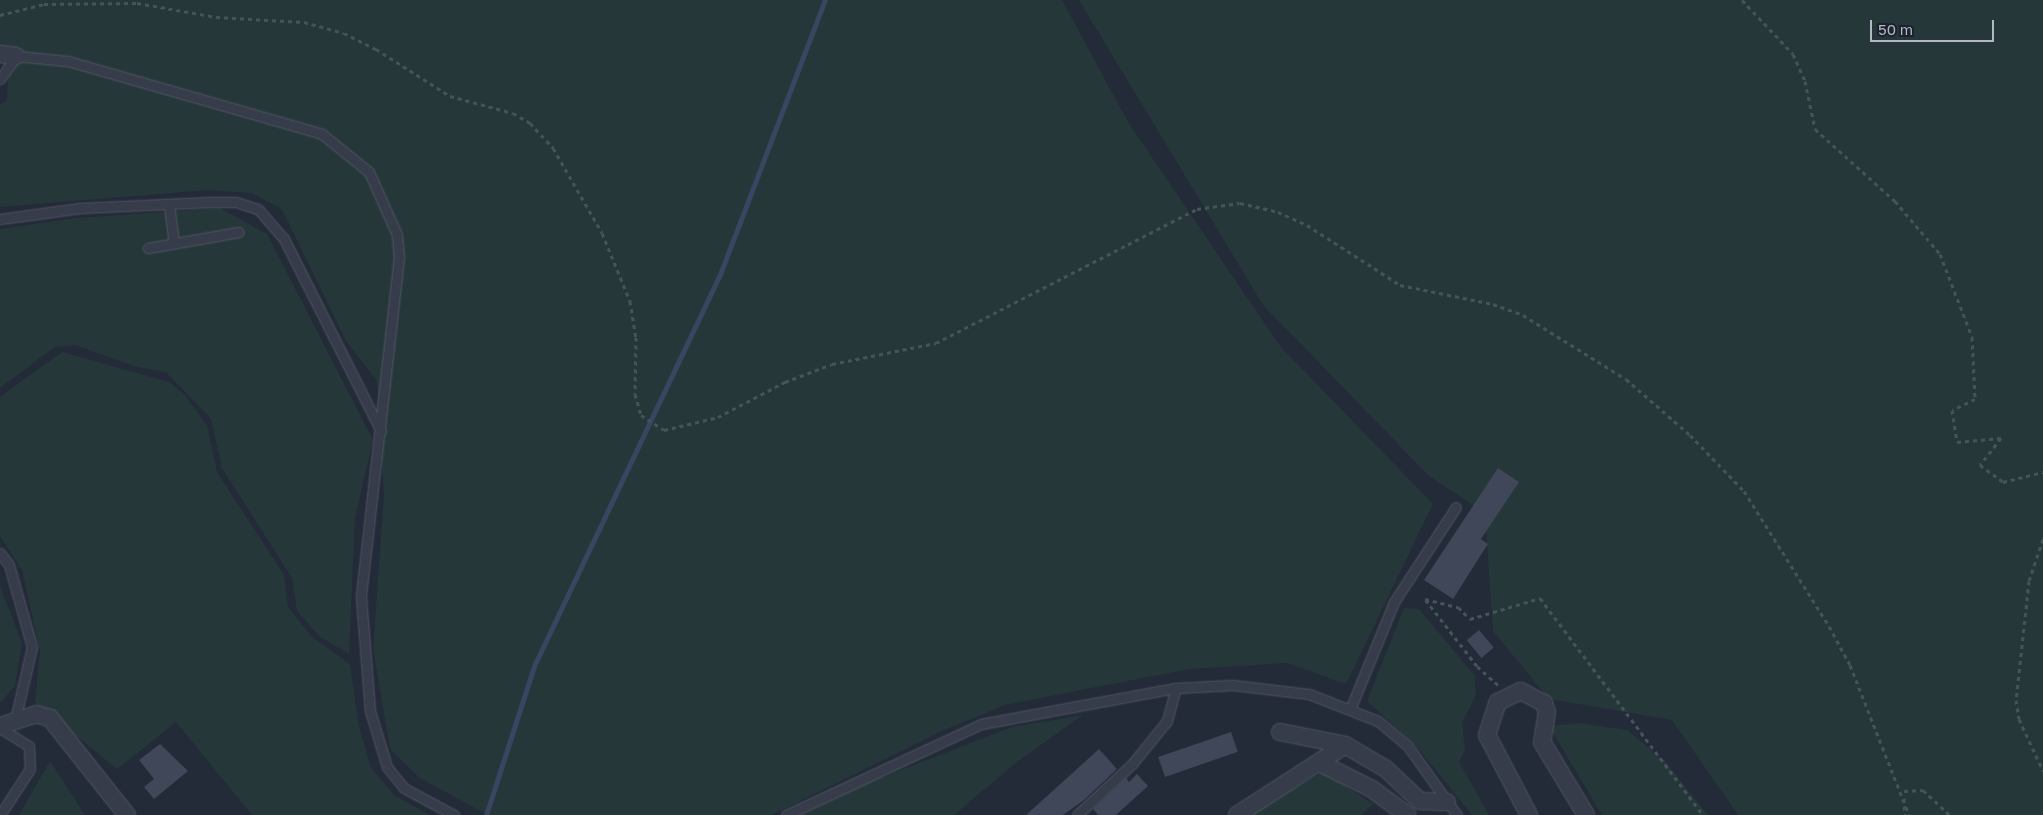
<!DOCTYPE html>
<style>
body{margin:0}
#map{position:relative;width:2043px;height:815px;overflow:hidden;background:#232a38;font-family:"Golos Text",sans-serif}
div>[style]{position:absolute}
.green>*{inset:0;background:#26373a}
.stream>*{height:5px;margin:-2.5px;padding:0 2.5px;transform-origin:2.5px;border-radius:2.5px;background:#394561}
.building>*{inset:0;background:#3f4758;transform-origin:0 0}
.path>*{height:3px;margin-top:-1.5px;transform-origin:0;background:repeating-linear-gradient(90deg,#445458 0 4px,transparent 0 8px)}
.roads{filter:drop-shadow(0 0 1px #515763) drop-shadow(0 0 1px #515763)}
.lane>*{height:9px;margin:-4.5px;padding:0 4.5px;transform-origin:4.5px;border-radius:4.5px;background:#363c49}
.street>*{height:16px;margin:-8px;padding:0 8px;transform-origin:8px;border-radius:8px;background:#363c49}
span{translate:-50% -50%;white-space:nowrap;text-align:center;line-height:1.15;-webkit-text-stroke:4.5px #1b212d;paint-order:stroke}
.scale{position:absolute;left:1870px;top:20px;width:124px;height:22px;box-sizing:border-box;border:2px solid #b1b7c5;border-top:0;padding-left:6px;font-size:15px;line-height:18px;white-space:nowrap;color:#b1b7c5;-webkit-text-stroke:4px #1b212d;paint-order:stroke}
</style>
<div id="map">
<div class="green">
<i style="clip-path:polygon(0 0,1062px 0,1128px 122px,1280px 346px,1433px 504px,1346px 684px,1287px 663px,1189px 669px,1005px 705px,942px 731px,772px 815px,488px 815px,420px 778px,390px 749px,373px 649px,384px 496px,377px 381px,346px 341px,282px 209px,251px 193px,208px 190px,0 207px,0 104px,7px 101px,10px 48px,0 48px)"></i>
<i style="clip-path:polygon(1079px 0,2043px 0,2043px 815px,1738px 815px,1672px 720px,1549px 699px,1493px 631px,1485px 513px,1429px 476px,1263px 305px)"></i>
<i style="clip-path:polygon(220px 208px,267px 234px,373px 440px,355px 518px,349px 654px,320px 637px,297px 611px,292px 578px,222px 468px,211px 419px,166px 372px,137px 367px,75px 345px,55px 347px,0 388px,0 229px,76px 218px)"></i>
<i style="clip-path:polygon(62px 352px,169px 382px,183px 393px,207px 425px,217px 472px,284px 575px,288px 607px,312px 637px,350px 664px,359px 727px,371px 768px,395px 796px,430px 815px,252px 815px,176px 722px,117px 769px,35px 702px,40px 651px,22px 570px,0 536px,0 397px)"></i>
<i style="clip-path:polygon(0 586px,22px 643px,15px 686px,0 703px)"></i>
<i style="clip-path:polygon(1404px 608px,1419px 609px,1475px 676px,1476px 695px,1462px 723px,1465px 750px,1459px 762px,1489px 815px,1472px 815px,1417px 747px,1367px 701px)"></i>
<i style="clip-path:polygon(1083px 715px,1017px 762px,954px 815px,801px 815px,865px 784px,1012px 727px)"></i>
<i style="clip-path:polygon(1579px 723px,1627px 730px,1665px 761px,1708px 815px,1602px 815px,1549px 726px)"></i>
<i style="clip-path:polygon(50px 761px,85px 815px,19px 815px)"></i>
<i style="clip-path:polygon(1324px 772px,1373px 804px,1361px 815px,1246px 815px)"></i>
</div>
<div class="stream">
<i style="left:486px;top:815px;width:157px;rotate:-72.1deg"></i>
<i style="left:534px;top:666px;width:431px;rotate:-64.6deg"></i>
<i style="left:719px;top:277px;width:297px;rotate:-69.1deg"></i>
</div>
<div class="building">
<i style="clip-path:polygon(1498px 468px,1519px 482px,1481px 539px,1488px 544px,1453px 599px,1424px 580px)"></i>
<i style="left:1479px;top:630px;width:23px;height:16px;rotate:50deg"></i>
<i style="left:1231px;top:732px;width:21px;height:77px;rotate:71deg"></i>
<i style="clip-path:polygon(160px 744px,188px 771px,154px 799px,144px 787px,154px 779px,139px 760px)"></i>
<i style="clip-path:polygon(1099px 749px,1117px 769px,1084px 800px,1063px 815px,1026px 815px)"></i>
<i style="clip-path:polygon(1137px 774px,1148px 786px,1116px 815px,1098px 815px,1093px 809px,1126px 778px,1129px 782px)"></i>
</div>
<div class="path">
<i style="left:1742px;top:0;width:74px;rotate:46.6deg"></i>
<i style="left:1793px;top:54px;width:30px;rotate:66deg"></i>
<i style="left:1805px;top:81px;width:49px;rotate:78.2deg"></i>
<i style="left:1815px;top:129px;width:108px;rotate:42deg"></i>
<i style="left:1895px;top:201px;width:70px;rotate:49.7deg"></i>
<i style="left:1940px;top:254px;width:89px;rotate:68.9deg"></i>
<i style="left:1972px;top:337px;width:62px;rotate:87.2deg"></i>
<i style="left:1975px;top:399px;width:25px;rotate:154deg"></i>
<i style="left:1952px;top:410px;width:32px;rotate:81deg"></i>
<i style="left:1957px;top:442px;width:44px;rotate:-5.2deg"></i>
<i style="left:2001px;top:438px;width:34px;rotate:128deg"></i>
<i style="left:1980px;top:465px;width:29px;rotate:36deg"></i>
<i style="left:2003px;top:482px;width:41px;rotate:-14deg"></i>
<i style="left:0;top:15px;width:45px;rotate:-14deg"></i>
<i style="left:44px;top:4px;width:93px;rotate:-0.6deg"></i>
<i style="left:137px;top:3px;width:80px;rotate:10deg"></i>
<i style="left:216px;top:17px;width:88px;rotate:3.3deg"></i>
<i style="left:304px;top:22px;width:41px;rotate:15.4deg"></i>
<i style="left:344px;top:33px;width:36px;rotate:27deg"></i>
<i style="left:376px;top:49px;width:88px;rotate:32.4deg"></i>
<i style="left:450px;top:96px;width:65px;rotate:15.1deg"></i>
<i style="left:513px;top:113px;width:20px;rotate:30deg"></i>
<i style="left:530px;top:123px;width:34px;rotate:47deg"></i>
<i style="left:553px;top:148px;width:98px;rotate:60deg"></i>
<i style="left:602px;top:233px;width:74px;rotate:67.6deg"></i>
<i style="left:630px;top:301px;width:36px;rotate:81deg"></i>
<i style="left:636px;top:337px;width:57px;rotate:91deg"></i>
<i style="left:635px;top:394px;width:22px;rotate:74deg"></i>
<i style="left:641px;top:415px;width:27px;rotate:33deg"></i>
<i style="left:664px;top:430px;width:56px;rotate:-13.5deg"></i>
<i style="left:718px;top:417px;width:76px;rotate:-27.6deg"></i>
<i style="left:785px;top:382px;width:50px;rotate:-21deg"></i>
<i style="left:832px;top:364px;width:106px;rotate:-11.4deg"></i>
<i style="left:936px;top:343px;width:293px;rotate:-27.2deg"></i>
<i style="left:1197px;top:209px;width:43px;rotate:-7.9deg"></i>
<i style="left:1240px;top:203px;width:39px;rotate:13deg"></i>
<i style="left:1278px;top:212px;width:32px;rotate:24deg"></i>
<i style="left:1307px;top:225px;width:111px;rotate:32.8deg"></i>
<i style="left:1400px;top:285px;width:95px;rotate:11.5deg"></i>
<i style="left:1493px;top:304px;width:32px;rotate:20deg"></i>
<i style="left:1523px;top:315px;width:121px;rotate:31.9deg"></i>
<i style="left:1626px;top:379px;width:85px;rotate:41.2deg"></i>
<i style="left:1690px;top:435px;width:78px;rotate:46deg"></i>
<i style="left:1744px;top:491px;width:160px;rotate:57.8deg"></i>
<i style="left:1829px;top:626px;width:44px;rotate:61.7deg"></i>
<i style="left:1850px;top:665px;width:161px;rotate:68.5deg"></i>
<i style="left:2043px;top:539px;width:44px;rotate:108.4deg"></i>
<i style="left:2029px;top:581px;width:120px;rotate:96.2deg"></i>
<i style="left:2016px;top:700px;width:19px;rotate:81deg"></i>
<i style="left:2019px;top:719px;width:57px;rotate:65.2deg"></i>
<i style="left:1498px;top:685px;width:28px;rotate:-138deg"></i>
<i style="left:1477px;top:666px;width:85px;rotate:-127.8deg"></i>
<i style="left:1425px;top:599px;width:34px;rotate:14deg"></i>
<i style="left:1458px;top:607px;width:17px;rotate:45deg"></i>
<i style="left:1470px;top:619px;width:73px;rotate:-16.7deg"></i>
<i style="left:1540px;top:598px;width:271px;rotate:53.1deg"></i>
<i style="left:1904px;top:791px;width:19px;rotate:-3deg"></i>
<i style="left:1923px;top:790px;width:37px;rotate:43deg"></i>
<i style="left:1904px;top:798px;width:17px;rotate:87deg"></i>
</div>
<div class="roads">
<div class="lane">
<i style="left:0;top:79px;width:28px;rotate:-55deg"></i>
<i style="left:16px;top:56px;width:52px;rotate:5.5deg"></i>
<i style="left:68px;top:61px;width:264px;rotate:16deg"></i>
<i style="left:322px;top:134px;width:60px;rotate:39deg"></i>
<i style="left:369px;top:172px;width:69px;rotate:66deg"></i>
<i style="left:397px;top:235px;width:22px;rotate:85deg"></i>
<i style="left:399px;top:257px;width:342px;rotate:96.4deg"></i>
<i style="left:361px;top:597px;width:114px;rotate:85.5deg"></i>
<i style="left:370px;top:711px;width:59px;rotate:73.1deg"></i>
<i style="left:387px;top:767px;width:27px;rotate:51deg"></i>
<i style="left:404px;top:788px;width:57px;rotate:28.4deg"></i>
<i style="left:169px;top:204px;width:39px;rotate:83deg"></i>
<i style="left:0;top:219px;width:81px;rotate:-7.8deg"></i>
<i style="left:80px;top:208px;width:130px;rotate:-2.6deg"></i>
<i style="left:210px;top:202px;width:26px"></i>
<i style="left:236px;top:202px;width:23px;rotate:18deg"></i>
<i style="left:258px;top:209px;width:40px;rotate:49deg"></i>
<i style="left:284px;top:239px;width:215px;rotate:63.2deg"></i>
<i style="left:148px;top:248px;width:92px;rotate:-10deg"></i>
<i style="left:0;top:553px;width:15px;rotate:53deg"></i>
<i style="left:9px;top:565px;width:85px;rotate:74.3deg"></i>
<i style="left:32px;top:647px;width:75px;rotate:103.1deg"></i>
<i style="left:1351px;top:707px;width:113px;rotate:-67.7deg"></i>
<i style="left:1394px;top:602px;width:113px;rotate:-56.9deg"></i>
<i style="left:0;top:728px;width:34px;rotate:32deg"></i>
<i style="left:29px;top:746px;width:23px;rotate:88deg"></i>
<i style="left:30px;top:769px;width:55px;rotate:123.1deg"></i>
<i style="left:786px;top:815px;width:215px;rotate:-25deg"></i>
<i style="left:981px;top:724px;width:198px;rotate:-10.5deg"></i>
<i style="left:1176px;top:688px;width:57px;rotate:-3deg"></i>
<i style="left:1233px;top:685px;width:77px;rotate:6.8deg"></i>
<i style="left:1309px;top:694px;width:74px;rotate:21.4deg"></i>
<i style="left:1378px;top:721px;width:38px;rotate:40deg"></i>
<i style="left:1407px;top:745px;width:86px;rotate:54.5deg"></i>
<i style="left:1077px;top:815px;width:75px;rotate:-42.8deg"></i>
<i style="left:1132px;top:764px;width:55px;rotate:-50.9deg"></i>
<i style="left:1167px;top:721px;width:34px;rotate:-75deg"></i>
</div>
<div class="street">
<i style="left:0;top:54px;width:16px;rotate:7deg"></i>
<i style="left:0;top:726px;width:38px;rotate:-18deg"></i>
<i style="left:36px;top:714px;width:15px;rotate:16deg"></i>
<i style="left:50px;top:718px;width:124px;rotate:51.6deg"></i>
<i style="left:1280px;top:732px;width:66px;rotate:11.3deg"></i>
<i style="left:1345px;top:745px;width:48px;rotate:30.3deg"></i>
<i style="left:1386px;top:769px;width:47px;rotate:43.3deg"></i>
<i style="left:1420px;top:801px;width:27px;rotate:2deg"></i>
<i style="left:1320px;top:763px;width:58px;rotate:26.6deg"></i>
<i style="left:1372px;top:789px;width:44px;rotate:36.6deg"></i>
<i style="left:1237px;top:815px;width:129px;rotate:-32.9deg"></i>
<i style="left:1529px;top:815px;width:90px;rotate:-117.7deg"></i>
<i style="left:1487px;top:735px;width:35px;rotate:-72deg"></i>
<i style="left:1498px;top:702px;width:25px;rotate:-26deg"></i>
<i style="left:1521px;top:691px;width:26px;rotate:28deg"></i>
<i style="left:1544px;top:703px;width:9px;rotate:72deg"></i>
<i style="left:1547px;top:712px;width:30px;rotate:99deg"></i>
<i style="left:1542px;top:742px;width:85px;rotate:58.9deg"></i>
</div>
</div>
<div class="scale">50 m</div>
</div>
